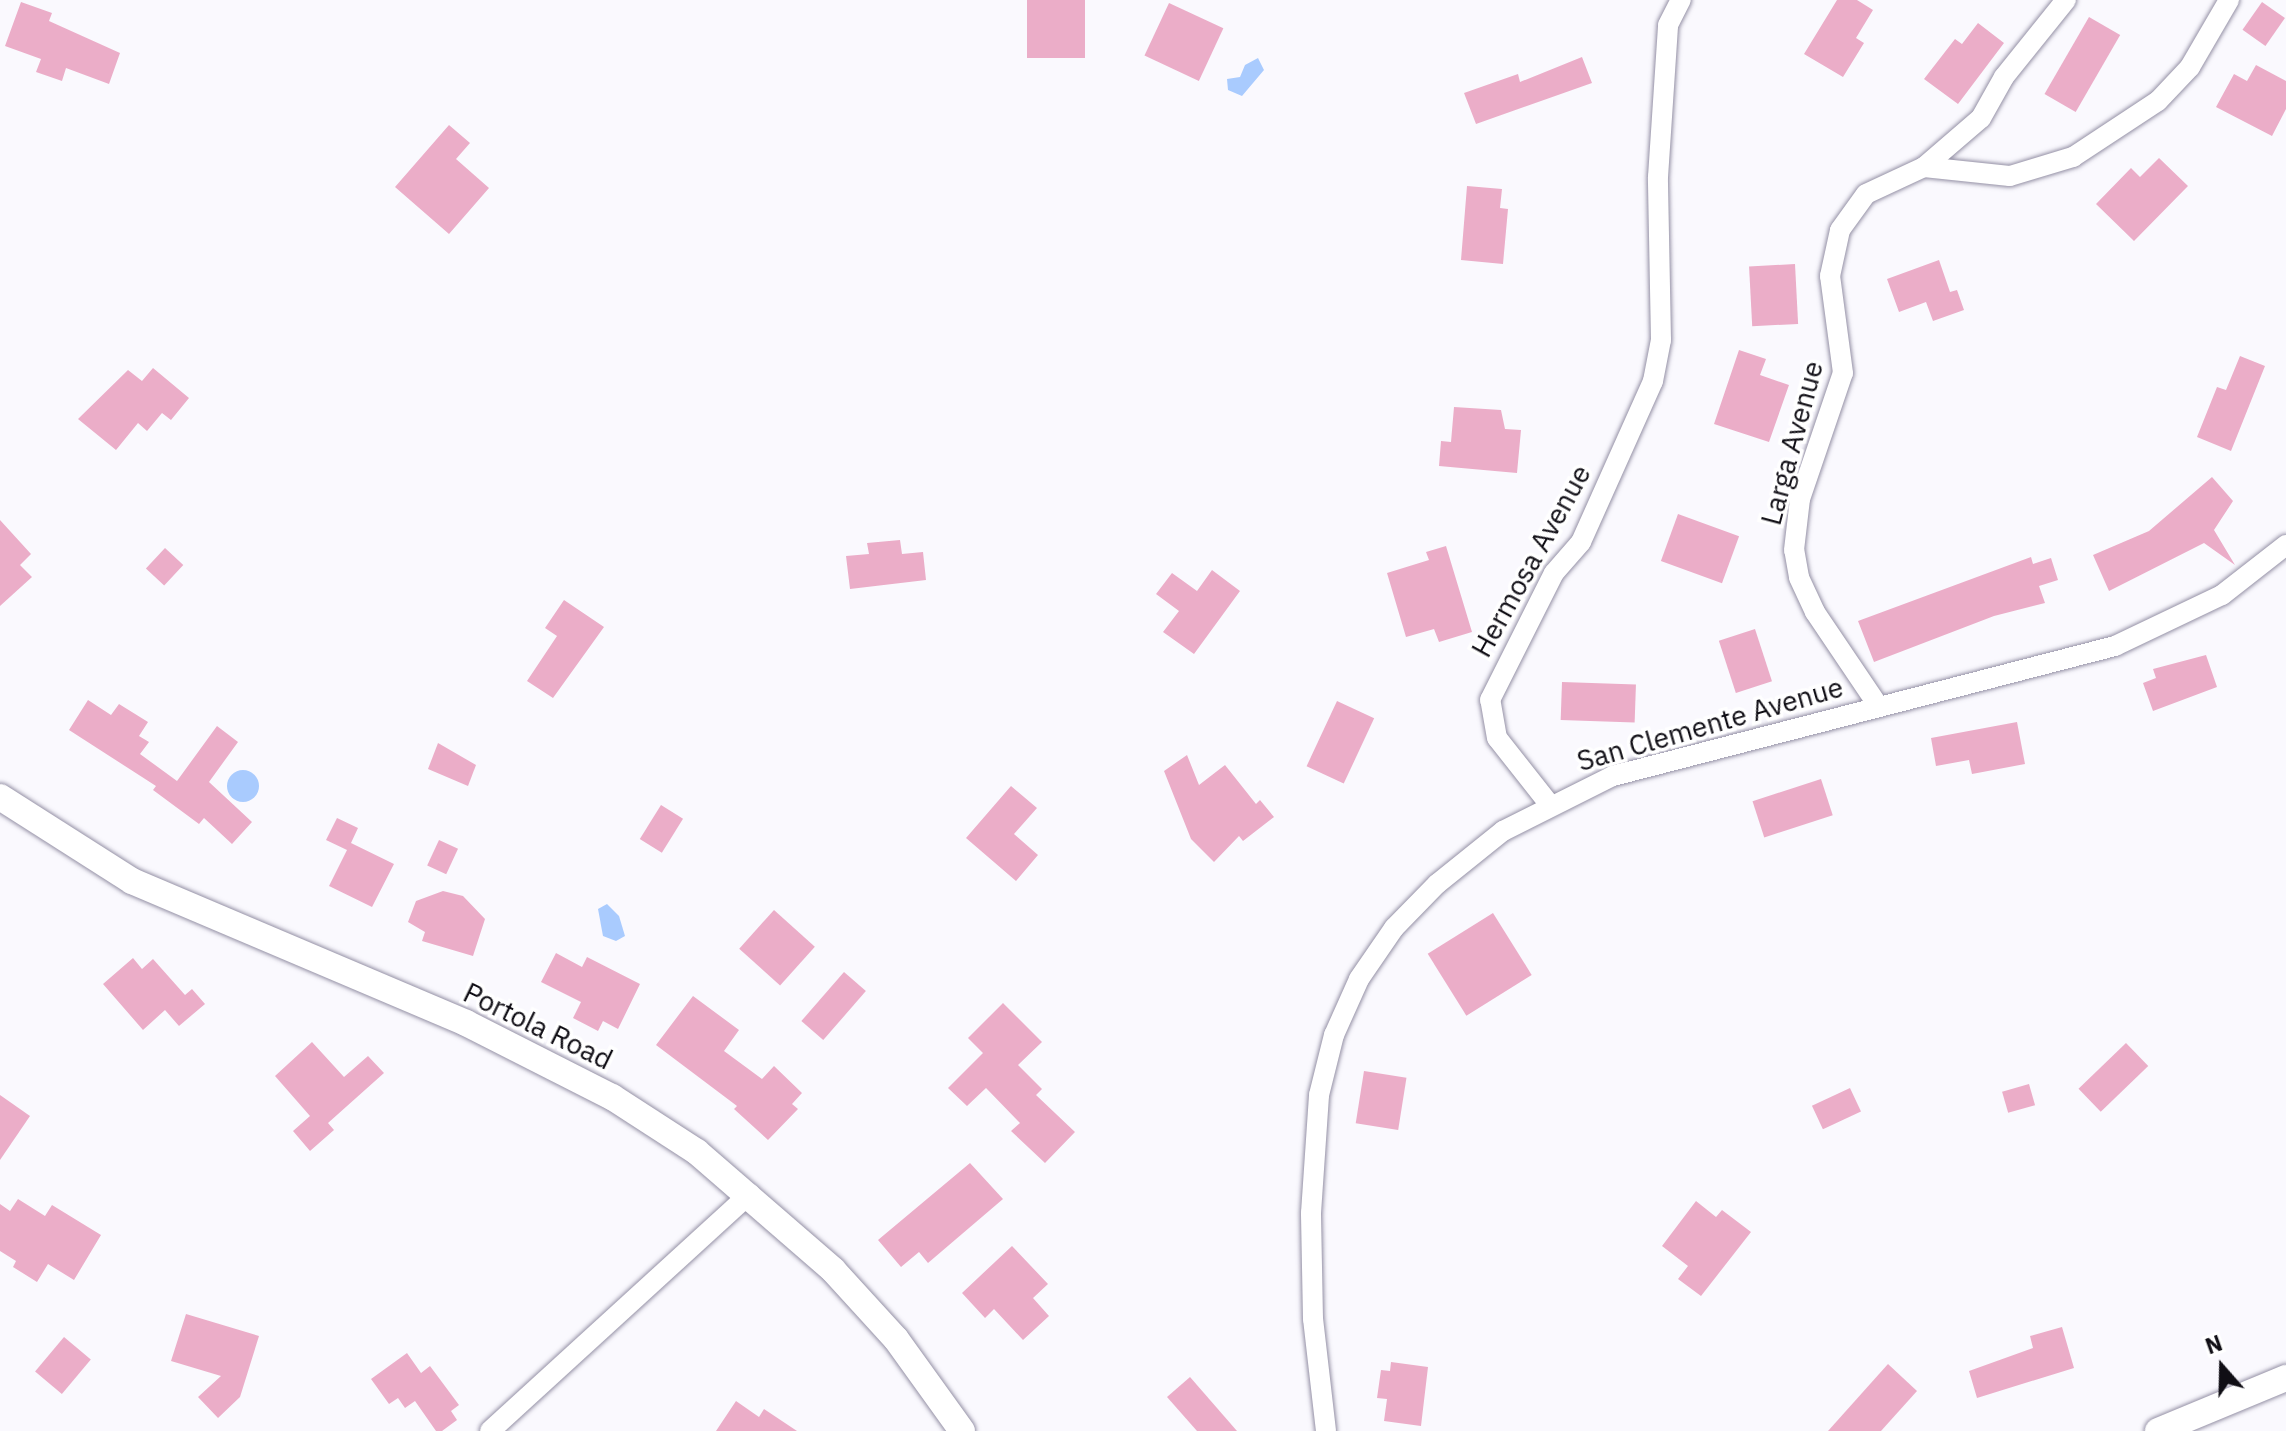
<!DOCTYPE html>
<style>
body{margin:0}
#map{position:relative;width:2286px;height:1431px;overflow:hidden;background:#faf9fe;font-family:"IBM Plex Sans",sans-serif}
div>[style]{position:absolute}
.water>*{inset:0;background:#a9cbfe}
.round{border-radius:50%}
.building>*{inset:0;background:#ebadc8;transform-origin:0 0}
.roads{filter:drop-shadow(0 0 2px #9490a5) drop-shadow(0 0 2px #9490a5)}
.minor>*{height:20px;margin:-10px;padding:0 10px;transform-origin:10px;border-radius:10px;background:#fff}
.tertiary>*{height:26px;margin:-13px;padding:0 13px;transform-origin:13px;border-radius:13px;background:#fff}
span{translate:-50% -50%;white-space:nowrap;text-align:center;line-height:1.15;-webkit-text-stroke:7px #fff;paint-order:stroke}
.street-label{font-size:28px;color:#100e15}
.north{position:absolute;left:2182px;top:1327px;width:80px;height:80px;-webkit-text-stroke:6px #fff;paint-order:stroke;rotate:340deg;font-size:22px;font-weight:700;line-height:32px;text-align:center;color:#100e15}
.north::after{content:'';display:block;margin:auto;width:28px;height:36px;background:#100e15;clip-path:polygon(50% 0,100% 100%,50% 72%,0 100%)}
</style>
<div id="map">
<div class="water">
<i style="clip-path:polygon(1258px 58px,1264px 70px,1242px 96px,1228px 90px,1227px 79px,1240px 77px,1245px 65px)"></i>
<i class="round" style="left:227px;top:770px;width:32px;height:32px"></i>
<i style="clip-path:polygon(607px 904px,619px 916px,625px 936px,616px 941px,603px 936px,598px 909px)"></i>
</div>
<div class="building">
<i style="left:1027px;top:0;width:58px;height:58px"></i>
<i style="clip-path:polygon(1837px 0,1857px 0,1873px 10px,1856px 38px,1864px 43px,1843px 77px,1804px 54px)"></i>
<i style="clip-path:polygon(21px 2px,52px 13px,49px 21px,120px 53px,109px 84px,66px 68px,62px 81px,36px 72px,41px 59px,5px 46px)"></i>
<i style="left:2262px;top:2px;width:28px;height:34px;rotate:35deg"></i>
<i style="left:1169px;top:3px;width:60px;height:58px;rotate:25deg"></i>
<i style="left:2089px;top:17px;width:36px;height:89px;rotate:30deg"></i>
<i style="clip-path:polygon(1978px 23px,2004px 43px,1958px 104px,1924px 79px,1955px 39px,1962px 44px)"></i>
<i style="clip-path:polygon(1582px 57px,1592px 83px,1476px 124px,1464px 93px,1518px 74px,1520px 82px)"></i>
<i style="clip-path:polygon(2256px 65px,2286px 81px,2286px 109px,2272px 136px,2216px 107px,2234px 74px,2247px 81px)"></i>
<i style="clip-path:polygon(449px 125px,470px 143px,456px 159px,489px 188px,449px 234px,395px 187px)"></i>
<i style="clip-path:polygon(2159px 158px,2188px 186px,2134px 241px,2096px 204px,2131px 168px,2140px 177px)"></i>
<i style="clip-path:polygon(1467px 186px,1502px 189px,1500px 208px,1508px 209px,1503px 264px,1461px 260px)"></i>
<i style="clip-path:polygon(1939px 260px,1950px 292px,1957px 290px,1964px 310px,1933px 321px,1926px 302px,1899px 312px,1887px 279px)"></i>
<i style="left:1795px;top:264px;width:60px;height:46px;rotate:87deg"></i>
<i style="clip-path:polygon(1739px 350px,1766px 359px,1760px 375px,1789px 385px,1769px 442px,1714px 424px)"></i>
<i style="clip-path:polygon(2240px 356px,2265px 366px,2231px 451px,2197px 437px,2217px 387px,2226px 390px)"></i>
<i style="clip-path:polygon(153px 368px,189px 398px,171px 420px,162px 413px,147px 431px,138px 423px,116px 450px,78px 419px,128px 370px,142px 381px)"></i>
<i style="clip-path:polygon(1454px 407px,1501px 410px,1505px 429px,1521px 430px,1517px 473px,1439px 466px,1441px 441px,1451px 442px)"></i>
<i style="clip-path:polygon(2212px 477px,2233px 501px,2214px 530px,2235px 565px,2204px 543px,2109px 591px,2093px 555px,2149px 531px)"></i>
<i style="left:1678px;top:514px;width:65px;height:50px;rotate:20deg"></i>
<i style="clip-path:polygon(0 520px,31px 554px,20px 565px,32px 577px,0 606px)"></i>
<i style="clip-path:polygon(900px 540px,902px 554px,923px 552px,926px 580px,850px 589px,846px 556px,869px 554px,867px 543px)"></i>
<i style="clip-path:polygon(1446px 546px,1472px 632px,1439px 642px,1434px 629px,1406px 637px,1387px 573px,1429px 560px,1426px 552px)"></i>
<i style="left:165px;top:548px;width:25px;height:28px;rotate:43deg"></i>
<i style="clip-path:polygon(2031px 557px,2033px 564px,2051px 558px,2058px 580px,2039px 586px,2045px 603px,1994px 616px,1874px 662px,1858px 621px)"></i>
<i style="clip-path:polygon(1212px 570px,1240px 591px,1194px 654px,1163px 632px,1179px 611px,1156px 594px,1172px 573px,1197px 591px)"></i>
<i style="clip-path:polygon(564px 600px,604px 627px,553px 698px,527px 681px,557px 636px,545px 628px)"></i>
<i style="left:1755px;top:629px;width:55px;height:38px;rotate:72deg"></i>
<i style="clip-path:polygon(2206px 655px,2217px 687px,2153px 711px,2143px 683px,2156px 678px,2153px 669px)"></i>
<i style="left:1562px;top:682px;width:74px;height:38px;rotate:2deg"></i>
<i style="clip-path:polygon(88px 700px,111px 715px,119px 704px,148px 722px,139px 736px,149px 742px,140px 754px,177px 781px,217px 726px,238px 742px,209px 782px,252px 822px,232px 844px,204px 818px,199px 824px,153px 790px,156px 786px,69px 730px)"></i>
<i style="left:1337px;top:701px;width:41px;height:72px;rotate:25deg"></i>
<i style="clip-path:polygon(2017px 722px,2025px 764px,1972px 774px,1969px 760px,1936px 766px,1931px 738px)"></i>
<i style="clip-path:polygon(438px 743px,476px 765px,468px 786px,428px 769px)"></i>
<i style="clip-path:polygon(1187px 755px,1199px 785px,1225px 765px,1256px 804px,1260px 800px,1274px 817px,1243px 841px,1239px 836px,1214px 862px,1191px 839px,1164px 771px)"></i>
<i style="left:1821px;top:779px;width:38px;height:72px;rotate:72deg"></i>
<i style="clip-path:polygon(1011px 786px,1037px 808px,1014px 834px,1038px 855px,1016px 881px,966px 838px)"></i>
<i style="left:661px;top:805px;width:26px;height:40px;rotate:32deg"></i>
<i style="clip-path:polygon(337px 818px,358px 828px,351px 843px,394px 864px,372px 907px,329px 886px,347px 850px,326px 840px)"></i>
<i style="left:439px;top:840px;width:21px;height:28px;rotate:25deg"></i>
<i style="clip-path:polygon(443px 891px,463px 896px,485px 919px,473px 956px,422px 941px,425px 932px,408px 922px,416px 901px)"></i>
<i style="left:774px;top:910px;width:55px;height:52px;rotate:42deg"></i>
<i style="left:1493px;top:913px;width:73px;height:77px;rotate:58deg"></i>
<i style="clip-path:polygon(556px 953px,582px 967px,587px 957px,640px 984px,618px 1029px,603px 1021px,598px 1031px,573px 1018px,581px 1002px,541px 982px)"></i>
<i style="clip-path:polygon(133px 958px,142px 969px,153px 959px,185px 995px,192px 989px,205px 1004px,179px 1026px,165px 1010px,143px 1030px,103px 984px)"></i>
<i style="left:844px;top:972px;width:29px;height:65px;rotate:41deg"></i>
<i style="clip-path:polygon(693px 996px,739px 1030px,724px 1051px,762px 1079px,774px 1066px,802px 1093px,792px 1104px,798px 1109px,768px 1140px,734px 1109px,737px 1106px,656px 1045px)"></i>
<i style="clip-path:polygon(1003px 1003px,1042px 1042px,1018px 1065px,1042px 1089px,1036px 1095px,1075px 1132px,1045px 1163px,1011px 1131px,1020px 1123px,986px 1088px,967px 1106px,948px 1088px,983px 1053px,968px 1038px)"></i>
<i style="clip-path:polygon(312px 1042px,344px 1077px,368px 1056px,384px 1073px,328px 1123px,334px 1130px,310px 1151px,293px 1131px,310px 1116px,275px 1076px)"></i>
<i style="left:2126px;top:1043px;width:32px;height:66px;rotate:46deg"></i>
<i style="left:1364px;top:1071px;width:43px;height:53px;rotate:9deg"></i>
<i style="left:2029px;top:1084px;width:22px;height:28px;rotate:74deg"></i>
<i style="left:1850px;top:1088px;width:26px;height:42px;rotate:65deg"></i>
<i style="clip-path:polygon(0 1095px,30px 1116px,0 1160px)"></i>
<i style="clip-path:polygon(970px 1163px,1003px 1199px,928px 1263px,919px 1252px,901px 1267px,878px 1240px)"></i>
<i style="clip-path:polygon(18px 1199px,45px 1216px,52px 1205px,101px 1235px,74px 1280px,48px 1264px,37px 1282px,13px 1267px,16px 1261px,0 1251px,0 1204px,10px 1211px)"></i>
<i style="clip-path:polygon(1696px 1201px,1716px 1217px,1722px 1210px,1751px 1232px,1701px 1296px,1678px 1279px,1688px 1266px,1662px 1246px)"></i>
<i style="clip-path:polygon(1012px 1246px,1048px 1284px,1033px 1298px,1049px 1316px,1023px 1340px,994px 1309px,985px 1318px,962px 1293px)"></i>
<i style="clip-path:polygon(186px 1314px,259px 1336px,240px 1397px,218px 1418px,198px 1397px,221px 1376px,171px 1361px)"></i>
<i style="clip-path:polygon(2062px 1327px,2074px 1368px,1977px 1398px,1969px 1371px,2033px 1348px,2030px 1336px)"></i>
<i style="left:64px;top:1337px;width:35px;height:45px;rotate:40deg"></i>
<i style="clip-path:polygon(407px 1353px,421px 1373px,430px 1366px,459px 1405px,451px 1411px,457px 1420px,442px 1431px,436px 1431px,415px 1401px,405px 1408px,398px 1398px,389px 1404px,371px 1379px)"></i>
<i style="clip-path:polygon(1391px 1362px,1428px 1367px,1421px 1426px,1384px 1421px,1387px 1399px,1377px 1398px,1381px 1370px,1390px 1371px)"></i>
<i style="clip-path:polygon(1888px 1364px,1917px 1391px,1881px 1431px,1828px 1431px)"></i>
<i style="clip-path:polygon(1190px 1377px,1237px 1431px,1197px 1431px,1167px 1397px)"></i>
<i style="clip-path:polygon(736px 1401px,759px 1417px,764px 1409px,797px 1431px,716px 1431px)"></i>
</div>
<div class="roads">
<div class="minor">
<i style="left:1924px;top:167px;width:75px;rotate:-40.7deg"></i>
<i style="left:1981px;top:118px;width:47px;rotate:-60.7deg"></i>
<i style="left:2004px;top:77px;width:99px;rotate:-51.2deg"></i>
<i style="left:1877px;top:704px;width:111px;rotate:-124deg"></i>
<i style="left:1815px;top:612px;width:38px;rotate:-115deg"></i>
<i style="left:1799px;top:577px;width:27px;rotate:-100deg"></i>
<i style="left:1794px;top:550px;width:51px;rotate:-83.3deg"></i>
<i style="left:1800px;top:499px;width:133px;rotate:-71.2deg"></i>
<i style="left:1843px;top:373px;width:98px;rotate:-97.6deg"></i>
<i style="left:1830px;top:276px;width:47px;rotate:-77.7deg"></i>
<i style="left:1840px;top:230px;width:44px;rotate:-54.2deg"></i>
<i style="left:1866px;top:194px;width:64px;rotate:-25deg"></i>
<i style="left:1924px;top:167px;width:86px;rotate:6deg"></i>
<i style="left:2010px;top:176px;width:66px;rotate:-16.8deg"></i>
<i style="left:2073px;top:157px;width:102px;rotate:-33.4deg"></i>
<i style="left:2158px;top:101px;width:47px;rotate:-46.7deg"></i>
<i style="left:2190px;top:67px;width:78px;rotate:-59.8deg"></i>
<i style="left:1550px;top:805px;width:85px;rotate:-128.3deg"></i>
<i style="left:1497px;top:738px;width:39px;rotate:-100deg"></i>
<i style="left:1490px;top:700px;width:142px;rotate:-63.3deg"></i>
<i style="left:1554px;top:573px;width:41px;rotate:-48.9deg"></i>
<i style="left:1581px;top:542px;width:176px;rotate:-65.9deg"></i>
<i style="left:1653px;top:381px;width:42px;rotate:-79deg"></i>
<i style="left:1661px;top:340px;width:163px;rotate:-91.1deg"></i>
<i style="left:1658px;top:177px;width:152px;rotate:-86.2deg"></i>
<i style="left:1668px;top:25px;width:28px;rotate:-63deg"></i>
<i style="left:490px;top:1431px;width:352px;rotate:-42.4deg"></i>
<i style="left:1326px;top:1431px;width:113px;rotate:-96.6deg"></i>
<i style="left:1313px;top:1319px;width:106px;rotate:-91.1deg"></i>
<i style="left:1311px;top:1213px;width:118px;rotate:-86.1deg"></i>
<i style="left:1319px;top:1095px;width:62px;rotate:-76deg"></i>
<i style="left:1334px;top:1035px;width:61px;rotate:-65.9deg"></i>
<i style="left:1359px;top:979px;width:62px;rotate:-55.5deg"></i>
<i style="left:1394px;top:928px;width:62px;rotate:-45.7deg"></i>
<i style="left:1437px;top:884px;width:85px;rotate:-38.8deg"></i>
<i style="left:1503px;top:831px;width:123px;rotate:-26.6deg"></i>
<i style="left:1613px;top:776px;width:519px;rotate:-14.52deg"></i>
<i style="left:2115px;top:646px;width:119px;rotate:-25.5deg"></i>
<i style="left:2222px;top:595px;width:81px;rotate:-38deg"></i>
</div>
<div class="tertiary">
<i style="left:0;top:797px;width:156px;rotate:32.5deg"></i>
<i style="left:132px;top:881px;width:363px;rotate:23deg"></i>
<i style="left:466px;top:1023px;width:164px;rotate:26.9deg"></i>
<i style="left:612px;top:1097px;width:101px;rotate:32.9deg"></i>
<i style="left:697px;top:1152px;width:180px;rotate:40.9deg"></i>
<i style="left:833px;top:1270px;width:93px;rotate:47.6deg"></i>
<i style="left:896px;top:1339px;width:113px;rotate:54.3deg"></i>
<i style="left:2158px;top:1431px;width:139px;rotate:-22.5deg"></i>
</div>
</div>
<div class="street-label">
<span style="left:1792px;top:443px;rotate:-75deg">Larga Avenue</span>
<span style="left:1531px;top:561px;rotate:-61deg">Hermosa Avenue</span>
<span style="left:1710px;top:724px;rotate:-16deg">San Clemente Avenue</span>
<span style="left:538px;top:1026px;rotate:26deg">Portola Road</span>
</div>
<div class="north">N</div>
</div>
